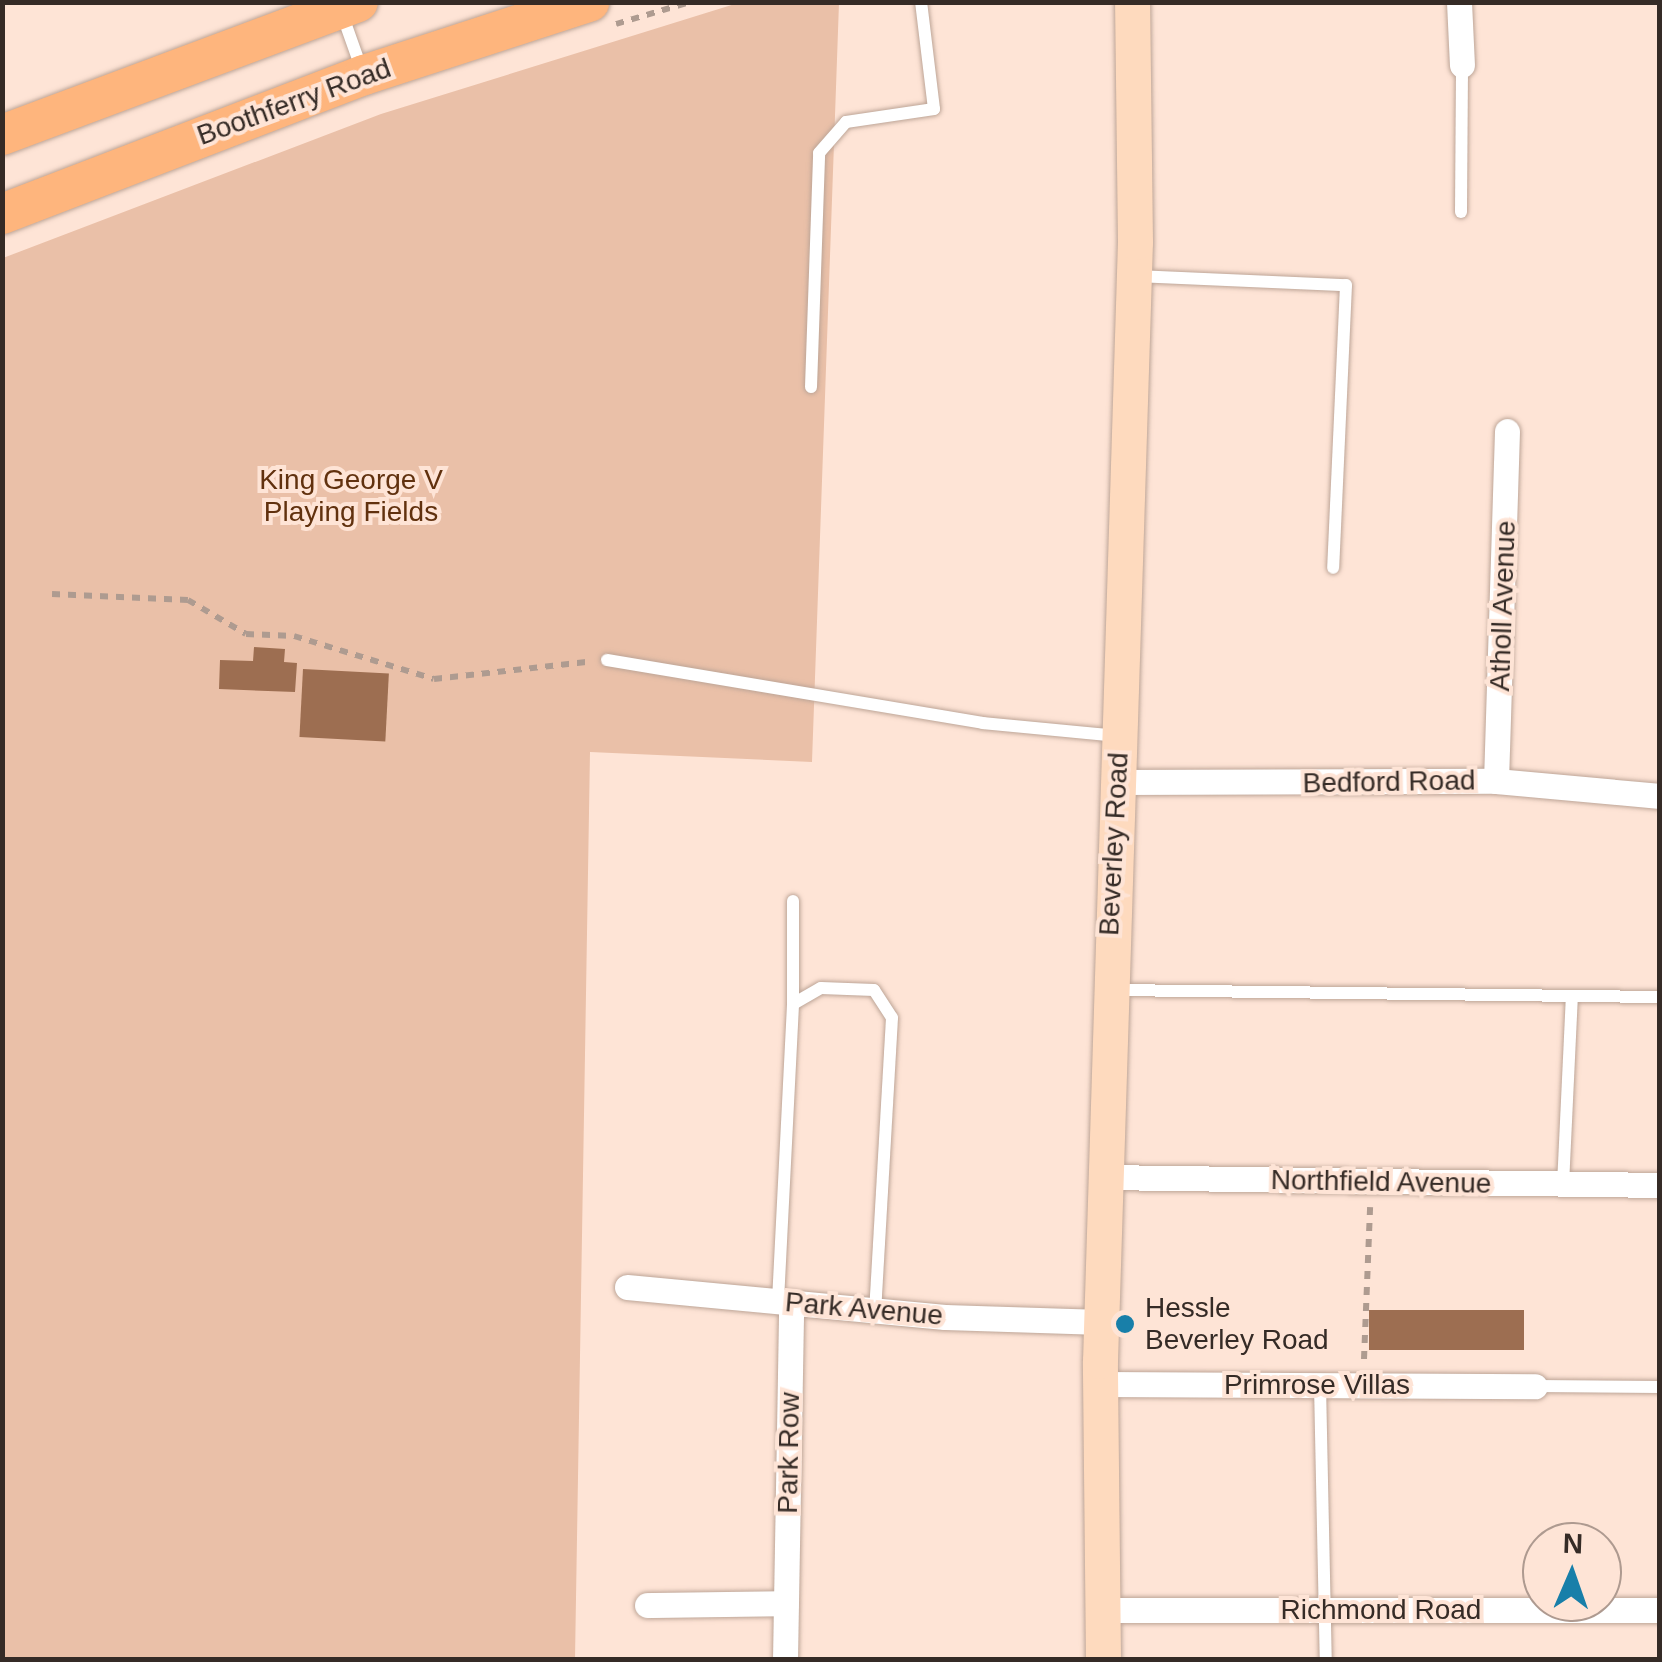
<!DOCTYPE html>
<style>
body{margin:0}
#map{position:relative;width:1662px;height:1662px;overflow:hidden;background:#fee4d6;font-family:Arial,sans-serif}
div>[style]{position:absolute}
.green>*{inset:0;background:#eac0a8}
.building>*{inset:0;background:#9d6e51;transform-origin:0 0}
.path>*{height:6px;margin-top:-3px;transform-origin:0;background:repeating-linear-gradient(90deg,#ae9b90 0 8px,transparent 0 16px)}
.roads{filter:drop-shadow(0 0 2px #bda597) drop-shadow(0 0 2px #bda597)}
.lane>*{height:12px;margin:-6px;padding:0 6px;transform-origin:6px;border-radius:6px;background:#fff}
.street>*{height:25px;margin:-12.5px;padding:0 12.5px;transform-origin:12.5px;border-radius:12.5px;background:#fff}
.secondary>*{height:35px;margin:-17.5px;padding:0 17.5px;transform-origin:17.5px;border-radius:17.5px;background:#fedabe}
.primary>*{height:40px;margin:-20px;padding:0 20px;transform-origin:20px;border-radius:20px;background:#feb57d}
.dots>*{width:28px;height:28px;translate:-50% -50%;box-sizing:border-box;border:5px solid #fee4d6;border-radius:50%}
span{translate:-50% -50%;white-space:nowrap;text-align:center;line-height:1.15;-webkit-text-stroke:8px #fee4d6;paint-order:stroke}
.street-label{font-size:28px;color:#352b26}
.park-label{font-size:28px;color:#61310e}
.poi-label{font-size:28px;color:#352b26}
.left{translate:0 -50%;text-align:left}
.frame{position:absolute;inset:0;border:5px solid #352b26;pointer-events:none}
.north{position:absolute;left:1522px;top:1522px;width:100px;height:100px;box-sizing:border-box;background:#fee4d6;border:2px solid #ae9a90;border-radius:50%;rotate:2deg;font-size:28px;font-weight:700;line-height:40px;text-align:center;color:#352b26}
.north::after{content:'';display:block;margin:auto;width:35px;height:45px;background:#187fa9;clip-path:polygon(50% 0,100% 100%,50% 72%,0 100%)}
</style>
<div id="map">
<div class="green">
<i style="clip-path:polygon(738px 3px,839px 3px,812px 762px,590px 752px,575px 1659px,3px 1659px,3px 258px,381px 114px)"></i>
</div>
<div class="building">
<i style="clip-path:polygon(254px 647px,285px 649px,284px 662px,297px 663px,295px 692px,219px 689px,220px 660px,253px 661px)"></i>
<i style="left:303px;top:669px;width:86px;height:68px;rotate:3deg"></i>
<i style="left:1369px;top:1310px;width:155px;height:40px"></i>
</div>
<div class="path">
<i style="left:1180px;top:2px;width:8px"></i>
<i style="left:616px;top:24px;width:77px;rotate:-16.6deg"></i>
<i style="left:52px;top:594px;width:136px;rotate:2.5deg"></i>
<i style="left:188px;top:600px;width:67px;rotate:30.4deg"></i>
<i style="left:246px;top:634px;width:48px;rotate:2.4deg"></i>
<i style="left:294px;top:636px;width:146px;rotate:17.1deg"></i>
<i style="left:434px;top:679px;width:153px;rotate:-6.4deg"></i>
<i style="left:1364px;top:1359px;width:152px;rotate:-87.7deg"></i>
</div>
<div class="roads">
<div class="lane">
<i style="left:341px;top:11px;width:66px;rotate:70.5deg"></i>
<i style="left:1461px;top:212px;width:147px;rotate:-89.6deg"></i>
<i style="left:1136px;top:276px;width:210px;rotate:2.5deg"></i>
<i style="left:1346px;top:285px;width:283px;rotate:92.6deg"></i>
<i style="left:811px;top:387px;width:234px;rotate:-88deg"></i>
<i style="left:819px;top:153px;width:41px;rotate:-48.9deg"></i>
<i style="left:846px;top:122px;width:89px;rotate:-8.4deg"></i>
<i style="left:934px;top:109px;width:108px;rotate:-96.9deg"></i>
<i style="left:607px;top:660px;width:381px;rotate:9.5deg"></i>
<i style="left:983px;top:723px;width:135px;rotate:5.5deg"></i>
<i style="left:793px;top:901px;width:103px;rotate:90deg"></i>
<i style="left:1116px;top:990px;width:544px;rotate:0.74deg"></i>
<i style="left:1563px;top:1185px;width:189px;rotate:-87.3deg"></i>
<i style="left:778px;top:1301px;width:297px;rotate:-87.1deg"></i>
<i style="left:793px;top:1004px;width:32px;rotate:-30deg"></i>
<i style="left:821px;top:988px;width:53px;rotate:2.2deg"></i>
<i style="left:874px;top:990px;width:33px;rotate:57deg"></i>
<i style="left:892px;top:1018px;width:292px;rotate:93.3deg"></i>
<i style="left:1320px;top:1385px;width:275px;rotate:88.8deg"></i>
<i style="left:1535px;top:1386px;width:125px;rotate:0.5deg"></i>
</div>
<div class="street">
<i style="left:1459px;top:2px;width:63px;rotate:87.3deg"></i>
<i style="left:1496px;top:781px;width:350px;rotate:-88.2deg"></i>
<i style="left:1117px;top:782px;width:379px;rotate:-0.2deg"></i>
<i style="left:1496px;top:781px;width:165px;rotate:5.2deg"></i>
<i style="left:1103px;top:1177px;width:557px;rotate:0.82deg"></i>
<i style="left:627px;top:1287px;width:319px;rotate:5.4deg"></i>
<i style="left:945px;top:1317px;width:157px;rotate:1.8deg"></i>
<i style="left:1100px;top:1384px;width:435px;rotate:0.3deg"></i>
<i style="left:647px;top:1605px;width:139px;rotate:-0.8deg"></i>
<i style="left:1103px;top:1610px;width:557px"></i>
<i style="left:785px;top:1660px;width:358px;rotate:-89deg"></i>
</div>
<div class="secondary">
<i style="left:1103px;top:1660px;width:299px;rotate:-90.6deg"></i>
<i style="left:1100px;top:1361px;width:1120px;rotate:-88.21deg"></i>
<i style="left:1135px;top:242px;width:240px;rotate:-90.7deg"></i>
</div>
<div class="primary">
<i style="left:2px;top:135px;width:380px;rotate:-20.5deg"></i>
<i style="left:2px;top:214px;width:388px;rotate:-21deg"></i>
<i style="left:364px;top:75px;width:237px;rotate:-18deg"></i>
</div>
</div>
<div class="dots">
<i style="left:1125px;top:1324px;background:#187fa9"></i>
</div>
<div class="street-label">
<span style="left:294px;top:102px;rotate:-20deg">Boothferry Road</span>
<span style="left:1503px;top:606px;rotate:-88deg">Atholl Avenue</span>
<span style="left:1389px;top:782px;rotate:-1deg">Bedford Road</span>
<span style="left:1114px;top:844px;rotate:-87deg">Beverley Road</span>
<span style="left:1381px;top:1182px;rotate:1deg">Northfield Avenue</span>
<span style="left:864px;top:1309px;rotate:5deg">Park Avenue</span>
<span style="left:1317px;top:1385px">Primrose Villas</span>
<span style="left:789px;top:1453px;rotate:-89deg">Park Row</span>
<span style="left:1381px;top:1610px">Richmond Road</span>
</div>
<div class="park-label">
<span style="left:351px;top:496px">King George V<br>Playing Fields</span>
</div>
<div class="poi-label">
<span class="left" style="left:1145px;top:1324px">Hessle<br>Beverley Road</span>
</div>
<div class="frame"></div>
<div class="north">N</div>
</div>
